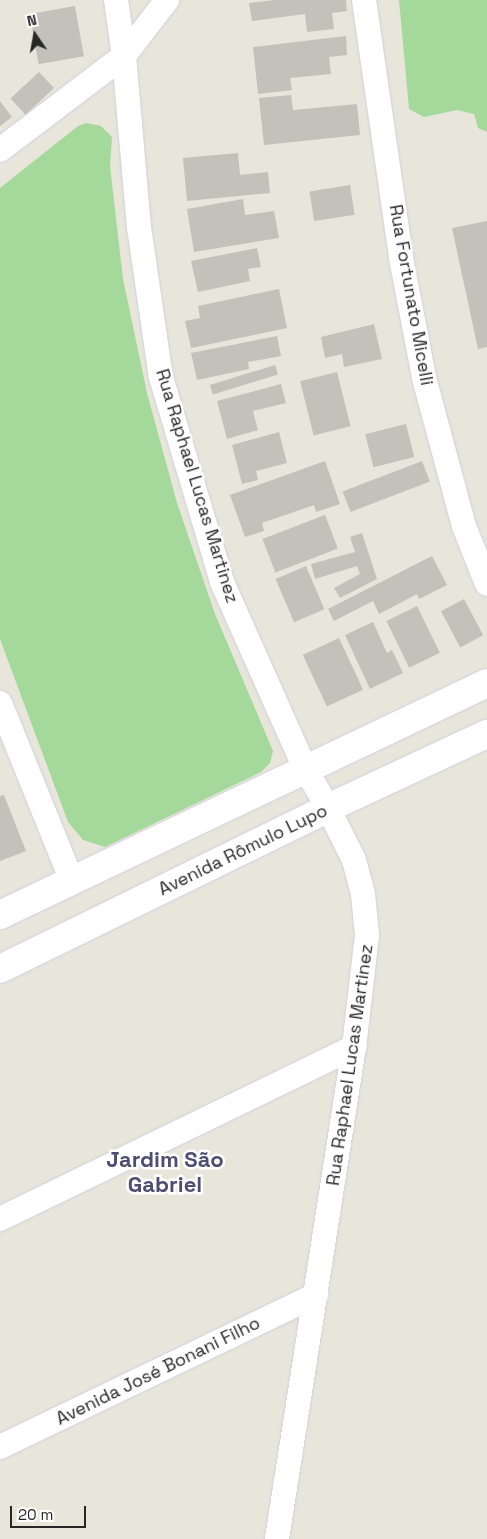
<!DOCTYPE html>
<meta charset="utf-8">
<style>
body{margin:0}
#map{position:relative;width:487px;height:1539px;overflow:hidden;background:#e8e5da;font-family:"Space Grotesk",sans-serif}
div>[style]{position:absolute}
.green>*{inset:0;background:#a5d99c}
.building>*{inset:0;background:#c3c1ba;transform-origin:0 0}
.roads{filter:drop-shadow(0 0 1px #d0d0df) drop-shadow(0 0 1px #d0d0df)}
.street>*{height:24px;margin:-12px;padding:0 12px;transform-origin:12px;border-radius:12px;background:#fff}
.secondary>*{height:28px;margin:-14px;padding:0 14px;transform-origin:14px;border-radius:14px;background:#fff}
span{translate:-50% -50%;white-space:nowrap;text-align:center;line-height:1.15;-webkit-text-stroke:5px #fff;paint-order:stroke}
.street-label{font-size:18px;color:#272727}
.district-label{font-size:22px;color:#4e4d72;font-weight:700}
.north{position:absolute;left:10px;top:10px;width:50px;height:50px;-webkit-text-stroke:4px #fff;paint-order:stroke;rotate:348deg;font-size:14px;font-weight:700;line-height:20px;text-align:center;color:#272727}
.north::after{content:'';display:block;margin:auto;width:18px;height:22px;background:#272727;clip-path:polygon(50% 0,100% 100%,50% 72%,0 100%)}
.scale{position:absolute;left:10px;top:1506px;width:76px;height:22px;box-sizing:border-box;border:2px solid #272727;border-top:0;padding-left:6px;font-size:15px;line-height:18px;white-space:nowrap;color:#272727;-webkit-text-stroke:4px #fff;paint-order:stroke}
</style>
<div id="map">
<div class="green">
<i style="clip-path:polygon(399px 0,487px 0,487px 132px,478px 128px,474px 114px,457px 110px,424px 117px,409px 109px)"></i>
<i style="clip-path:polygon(86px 123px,101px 126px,112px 137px,110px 166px,123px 279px,147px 393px,177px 503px,215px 614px,273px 751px,270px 763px,261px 772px,105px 847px,83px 840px,68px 822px,0 639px,0 188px,78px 126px)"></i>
</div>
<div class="building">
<i style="clip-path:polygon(275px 0,346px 0,347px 11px,332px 13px,334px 29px,307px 32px,305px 14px,252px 21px,249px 3px)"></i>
<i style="left:75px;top:6px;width:51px;height:46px;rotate:80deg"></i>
<i style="clip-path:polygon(346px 36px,347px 55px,329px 57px,331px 74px,290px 78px,292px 90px,258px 94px,253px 47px)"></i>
<i style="left:39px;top:72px;width:22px;height:39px;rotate:47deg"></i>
<i style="clip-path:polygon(291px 95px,293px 110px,357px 104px,360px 135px,264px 145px,259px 98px)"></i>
<i style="clip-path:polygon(0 101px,12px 117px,0 126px)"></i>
<i style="clip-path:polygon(238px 153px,240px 175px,268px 172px,270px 193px,187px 201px,183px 158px)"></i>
<i style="left:350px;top:185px;width:30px;height:41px;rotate:81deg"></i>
<i style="clip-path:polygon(243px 199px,245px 215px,274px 211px,279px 238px,194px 252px,187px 209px)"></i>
<i style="clip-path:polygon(487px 221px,487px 347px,478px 349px,452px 228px)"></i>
<i style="clip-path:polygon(257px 248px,261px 267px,248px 269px,250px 281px,198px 292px,191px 261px)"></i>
<i style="clip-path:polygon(279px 289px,287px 328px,191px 348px,185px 321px,200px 318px,198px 306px)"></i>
<i style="clip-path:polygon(374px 324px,382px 359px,344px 367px,342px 354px,325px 358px,321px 337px)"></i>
<i style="clip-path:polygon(277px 336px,281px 356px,248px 362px,249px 369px,197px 380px,191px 353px)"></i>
<i style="left:275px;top:365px;width:10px;height:68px;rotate:73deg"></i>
<i style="left:337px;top:372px;width:56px;height:38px;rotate:76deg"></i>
<i style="clip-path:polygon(281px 384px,286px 403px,253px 411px,258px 430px,227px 439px,217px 401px)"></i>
<i style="left:406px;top:424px;width:34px;height:42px;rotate:76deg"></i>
<i style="clip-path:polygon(279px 432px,287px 463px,256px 471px,258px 480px,242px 484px,232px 445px)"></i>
<i style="clip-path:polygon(325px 461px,340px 504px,316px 512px,314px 505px,262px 523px,264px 531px,245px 537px,230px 495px)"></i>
<i style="left:422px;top:461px;width:22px;height:85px;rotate:69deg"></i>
<i style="left:325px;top:515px;width:36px;height:67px;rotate:69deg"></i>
<i style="clip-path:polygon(362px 533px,377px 579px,340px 598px,334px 588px,360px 574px,357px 566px,315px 579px,311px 564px,355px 552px,350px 537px)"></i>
<i style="clip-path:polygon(432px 556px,447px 585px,419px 599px,417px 594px,379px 614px,373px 601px,334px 621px,328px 609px)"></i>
<i style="left:306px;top:566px;width:47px;height:33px;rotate:67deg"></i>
<i style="left:464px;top:599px;width:41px;height:26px;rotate:62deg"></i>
<i style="left:417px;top:606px;width:52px;height:34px;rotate:64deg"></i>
<i style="clip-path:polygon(373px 622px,387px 653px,392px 650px,403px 673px,370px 689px,345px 635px)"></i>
<i style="left:339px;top:638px;width:57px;height:40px;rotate:65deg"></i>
<i style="clip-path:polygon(4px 795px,26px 851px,0 861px,0 796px)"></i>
</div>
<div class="roads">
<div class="street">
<i style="left:116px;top:0;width:57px;rotate:81.9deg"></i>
<i style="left:124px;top:56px;width:172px;rotate:85deg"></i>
<i style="left:139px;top:227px;width:152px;rotate:81.7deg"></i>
<i style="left:161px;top:377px;width:214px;rotate:73.4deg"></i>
<i style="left:222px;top:582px;width:204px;rotate:66deg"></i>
<i style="left:305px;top:768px;width:46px;rotate:60.1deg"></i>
<i style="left:328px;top:808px;width:58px;rotate:63.4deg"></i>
<i style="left:354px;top:860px;width:35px;rotate:75deg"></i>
<i style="left:363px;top:894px;width:41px;rotate:84.4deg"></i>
<i style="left:367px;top:935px;width:113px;rotate:96.6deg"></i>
<i style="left:354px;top:1047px;width:498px;rotate:98.9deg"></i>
<i style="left:364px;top:0;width:261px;rotate:81.8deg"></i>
<i style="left:401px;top:258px;width:122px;rotate:79.1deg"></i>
<i style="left:424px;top:378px;width:153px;rotate:74.9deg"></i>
<i style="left:464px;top:526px;width:62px;rotate:68.4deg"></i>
<i style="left:0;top:150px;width:156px;rotate:-37.2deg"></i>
<i style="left:124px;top:56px;width:71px;rotate:-52.5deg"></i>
<i style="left:0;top:703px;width:192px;rotate:68deg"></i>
<i style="left:0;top:1219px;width:394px;rotate:-25.9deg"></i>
<i style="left:0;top:1447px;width:351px;rotate:-25.7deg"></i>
</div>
<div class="secondary">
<i style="left:0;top:915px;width:539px;rotate:-25.47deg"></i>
<i style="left:0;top:969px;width:365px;rotate:-26.1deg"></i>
<i style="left:328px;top:808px;width:175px;rotate:-25deg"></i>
</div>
</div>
<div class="street-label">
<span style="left:411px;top:295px;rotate:80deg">Rua Fortunato Micelli</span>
<span style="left:197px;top:486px;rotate:73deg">Rua Raphael Lucas Martinez</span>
<span style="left:243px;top:850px;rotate:-26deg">Avenida Rômulo Lupo</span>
<span style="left:350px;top:1065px;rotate:-82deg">Rua Raphael Lucas Martinez</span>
<span style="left:158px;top:1371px;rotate:-26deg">Avenida José Bonani Filho</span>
</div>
<div class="district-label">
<span style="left:165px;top:1172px">Jardim São<br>Gabriel</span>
</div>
<div class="north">N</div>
<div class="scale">20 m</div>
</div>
